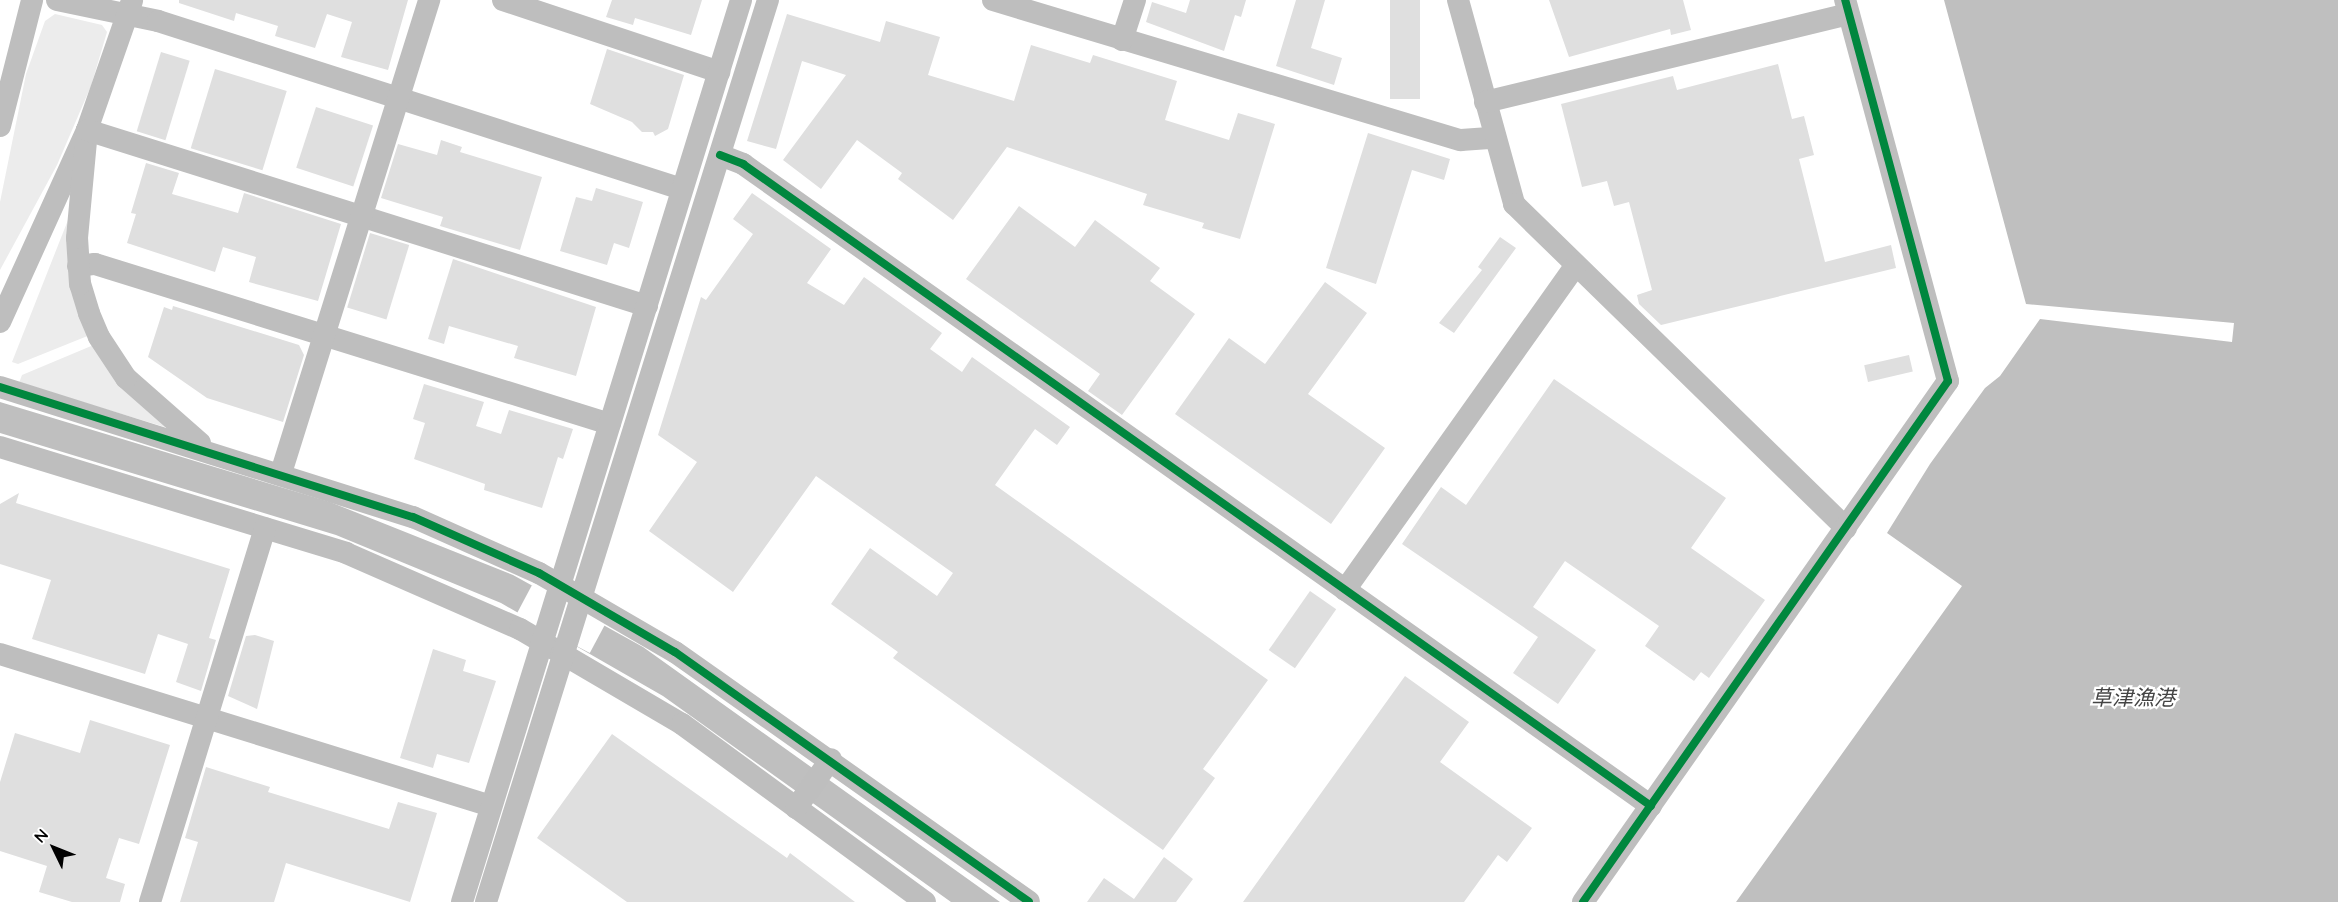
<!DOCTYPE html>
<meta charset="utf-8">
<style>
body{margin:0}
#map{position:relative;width:2338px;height:902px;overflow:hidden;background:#fff;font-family:Quicksand,"Noto Sans JP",sans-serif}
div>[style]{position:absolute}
.green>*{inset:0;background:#ececec}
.water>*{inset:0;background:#bfbfbf}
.pier>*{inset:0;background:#fff;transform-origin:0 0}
.building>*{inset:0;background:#dfdfdf;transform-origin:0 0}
.minor>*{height:22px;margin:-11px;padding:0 11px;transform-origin:11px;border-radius:11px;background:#bebebe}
.cycleway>*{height:8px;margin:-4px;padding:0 4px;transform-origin:4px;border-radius:4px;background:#00873e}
span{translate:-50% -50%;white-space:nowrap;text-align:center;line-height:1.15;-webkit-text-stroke:4.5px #fff;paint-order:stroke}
.water-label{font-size:21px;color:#444;font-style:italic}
.north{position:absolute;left:24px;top:818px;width:60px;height:60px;-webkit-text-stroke:4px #fff;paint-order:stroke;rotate:313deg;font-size:16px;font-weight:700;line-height:24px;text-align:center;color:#000}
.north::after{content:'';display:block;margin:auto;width:21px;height:27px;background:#000;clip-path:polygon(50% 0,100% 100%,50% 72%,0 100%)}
</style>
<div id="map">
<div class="green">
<i style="clip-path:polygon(55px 14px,102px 25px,107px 32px,91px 86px,57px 165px,0 270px,0 202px,26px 74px,45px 21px)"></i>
<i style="clip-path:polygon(70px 215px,90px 335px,18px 364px,12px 362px)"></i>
<i style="clip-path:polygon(96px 344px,166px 426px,165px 427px,19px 383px,22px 375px)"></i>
</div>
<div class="water">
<i style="clip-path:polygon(1944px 0,2338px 0,2338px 902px,1736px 902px,1962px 586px,1887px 533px,1930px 464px,1985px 388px,2000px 376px,2040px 319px,2232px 342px,2234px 323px,2026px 304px)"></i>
<i style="clip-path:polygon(0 402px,330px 502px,513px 575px,643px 647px,1000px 902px,951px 902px,663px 696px,501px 603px,336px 535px,0 433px)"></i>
</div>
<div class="pier">
<i style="left:532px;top:585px;width:83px;height:33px;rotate:28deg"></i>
</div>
<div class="building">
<i style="clip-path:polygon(179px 0,408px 0,388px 70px,341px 57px,352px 22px,327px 14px,315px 48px,275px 36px,278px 26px,236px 13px,234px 21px,179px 3px)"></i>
<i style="clip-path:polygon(612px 0,702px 0,691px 35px,635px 18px,633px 25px,606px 17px)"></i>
<i style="clip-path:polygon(1190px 0,1246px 0,1241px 17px,1235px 15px,1224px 51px,1146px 22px,1152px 2px,1186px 13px)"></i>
<i style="clip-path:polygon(1296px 0,1325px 0,1311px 48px,1342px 58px,1334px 85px,1276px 66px)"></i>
<i style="left:1390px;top:0;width:30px;height:99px"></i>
<i style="clip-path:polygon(1549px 0,1683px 0,1691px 30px,1671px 35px,1670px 29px,1569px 57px)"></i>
<i style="clip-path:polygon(787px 14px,880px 42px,886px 21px,940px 37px,928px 75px,1014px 101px,1031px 45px,1090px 63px,1093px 55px,1177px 81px,1165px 120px,1229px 140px,1238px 113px,1275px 124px,1240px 239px,1202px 228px,1204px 223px,1143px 205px,1147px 194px,1007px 147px,953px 220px,898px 179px,902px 173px,857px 140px,821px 189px,783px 160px,846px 75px,802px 61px,776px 149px,747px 141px)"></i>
<i style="clip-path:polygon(607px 49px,684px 75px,668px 129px,655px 136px,653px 132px,642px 132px,632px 122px,590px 104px)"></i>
<i style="left:161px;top:52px;width:30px;height:83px;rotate:17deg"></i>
<i style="clip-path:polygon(1778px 64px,1792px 119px,1804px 116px,1814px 155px,1799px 159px,1825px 262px,1891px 245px,1896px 268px,1661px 325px,1639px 304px,1637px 295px,1652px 290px,1629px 202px,1614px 206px,1607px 181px,1582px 187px,1561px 104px,1673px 76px,1677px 90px)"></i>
<i style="left:215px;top:69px;width:75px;height:83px;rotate:17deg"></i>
<i style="left:316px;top:107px;width:60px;height:64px;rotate:18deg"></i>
<i style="clip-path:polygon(1368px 133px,1450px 159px,1444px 180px,1412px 170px,1376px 284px,1326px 268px)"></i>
<i style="clip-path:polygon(441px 140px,462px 147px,460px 152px,542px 177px,520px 250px,440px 226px,443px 217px,381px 198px,398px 144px,437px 155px)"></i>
<i style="clip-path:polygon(146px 163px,179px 173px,172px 194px,238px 213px,244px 193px,341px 224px,318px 301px,249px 282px,256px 257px,223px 247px,215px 272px,127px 243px,136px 214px,131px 213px)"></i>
<i style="clip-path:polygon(596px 188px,643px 202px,629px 248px,614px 243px,607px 265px,560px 251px,576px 197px,592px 201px)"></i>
<i style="clip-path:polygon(752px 193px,831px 249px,807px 283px,844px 305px,864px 277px,942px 333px,930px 349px,962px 372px,972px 357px,1070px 427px,1057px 445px,1035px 429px,995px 485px,1268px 680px,1203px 769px,1215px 778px,1163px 850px,893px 658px,898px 652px,831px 604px,870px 548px,937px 596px,953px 573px,816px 476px,733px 592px,649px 531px,697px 462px,658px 435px,701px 297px,706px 300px,753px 234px,733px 219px)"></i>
<i style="clip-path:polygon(1019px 206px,1075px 247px,1095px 220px,1160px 268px,1150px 281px,1195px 314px,1122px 415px,1088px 391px,1100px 374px,966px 279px)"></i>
<i style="left:370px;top:233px;width:41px;height:78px;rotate:17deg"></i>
<i style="clip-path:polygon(1500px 237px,1516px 248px,1454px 333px,1439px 323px,1482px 270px,1478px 267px)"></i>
<i style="clip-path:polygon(453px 259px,596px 307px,576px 376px,514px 358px,518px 346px,449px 326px,444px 344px,428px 339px)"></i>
<i style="clip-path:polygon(1325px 282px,1367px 313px,1308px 394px,1385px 448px,1331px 524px,1175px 414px,1229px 338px,1265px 364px)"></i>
<i style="clip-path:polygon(173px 306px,299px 345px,304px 355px,283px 422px,207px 398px,148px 357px,164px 307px,172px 310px)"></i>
<i style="left:1909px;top:355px;width:17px;height:46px;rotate:77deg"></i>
<i style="clip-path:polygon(1554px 379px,1726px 498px,1691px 548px,1765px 600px,1709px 678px,1701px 672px,1694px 681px,1645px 646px,1659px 626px,1565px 561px,1533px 607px,1596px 650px,1558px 704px,1513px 673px,1538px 637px,1402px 544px,1441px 487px,1466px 505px)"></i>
<i style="clip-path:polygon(424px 384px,484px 402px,476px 426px,501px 434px,509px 410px,573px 429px,563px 459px,558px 457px,542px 508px,484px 490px,485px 484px,414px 459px,425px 423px,413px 419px)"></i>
<i style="clip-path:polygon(19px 493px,16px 503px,230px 569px,209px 638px,216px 640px,201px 691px,176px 682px,188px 644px,158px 634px,145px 674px,32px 639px,51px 580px,0 564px,0 504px)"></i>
<i style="left:1310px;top:591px;width:32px;height:72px;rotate:35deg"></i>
<i style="clip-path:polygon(255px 635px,274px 641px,257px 709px,228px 696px,246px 636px)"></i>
<i style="clip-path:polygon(433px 649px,466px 660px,463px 671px,496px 681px,469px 763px,437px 754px,433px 768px,400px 758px)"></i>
<i style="clip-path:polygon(1405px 676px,1469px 722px,1440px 762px,1532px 828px,1507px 862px,1498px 855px,1464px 902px,1243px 902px)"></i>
<i style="clip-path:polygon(90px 720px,170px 745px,139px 844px,119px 838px,106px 878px,125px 884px,120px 902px,72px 902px,39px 892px,47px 866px,0 851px,0 782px,15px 733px,80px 753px)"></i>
<i style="clip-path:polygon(612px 734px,787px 858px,790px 853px,855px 902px,627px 902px,537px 838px)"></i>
<i style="clip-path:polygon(206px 767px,270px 787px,268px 792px,389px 829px,398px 802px,437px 813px,410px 902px,286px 863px,274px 902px,180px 902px,198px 842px,185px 838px)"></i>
<i style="clip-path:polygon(1164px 857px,1193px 879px,1176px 902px,1087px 902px,1104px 878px,1134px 899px)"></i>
</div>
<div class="minor">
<i style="left:57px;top:0;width:103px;rotate:11.7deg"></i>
<i style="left:158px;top:21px;width:550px;rotate:17.78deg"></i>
<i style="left:503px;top:0;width:228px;rotate:18.4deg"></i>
<i style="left:993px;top:0;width:488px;rotate:16.7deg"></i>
<i style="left:1461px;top:140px;width:32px;rotate:-4deg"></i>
<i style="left:1458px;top:0;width:212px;rotate:74.6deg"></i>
<i style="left:1514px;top:204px;width:464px;rotate:44.3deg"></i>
<i style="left:1122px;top:40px;width:42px;rotate:-72deg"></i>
<i style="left:1485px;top:102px;width:374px;rotate:-13.6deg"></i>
<i style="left:0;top:126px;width:130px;rotate:-75.7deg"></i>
<i style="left:720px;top:155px;width:25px;rotate:21deg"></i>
<i style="left:743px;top:164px;width:1112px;rotate:35.26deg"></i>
<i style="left:78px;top:266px;width:17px;rotate:-7deg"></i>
<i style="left:95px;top:264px;width:539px;rotate:17.26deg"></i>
<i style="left:0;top:322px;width:211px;rotate:-65.6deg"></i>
<i style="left:87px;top:130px;width:137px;rotate:-70.8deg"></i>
<i style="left:0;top:387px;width:433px;rotate:17.5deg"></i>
<i style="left:413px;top:517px;width:138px;rotate:24deg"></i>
<i style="left:539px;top:573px;width:157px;rotate:30.2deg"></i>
<i style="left:675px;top:652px;width:433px;rotate:35.2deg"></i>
<i style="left:200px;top:443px;width:98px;rotate:-138.7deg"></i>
<i style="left:126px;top:378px;width:49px;rotate:-123.4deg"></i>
<i style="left:99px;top:337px;width:26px;rotate:-113deg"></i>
<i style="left:89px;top:313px;width:30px;rotate:-107deg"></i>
<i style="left:80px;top:284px;width:46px;rotate:-93.7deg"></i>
<i style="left:77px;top:238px;width:108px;rotate:-84.7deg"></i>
<i style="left:87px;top:130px;width:587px;rotate:17.45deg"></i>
<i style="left:0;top:447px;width:362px;rotate:17deg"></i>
<i style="left:346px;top:553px;width:190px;rotate:23.6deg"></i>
<i style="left:520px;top:629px;width:188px;rotate:30.4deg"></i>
<i style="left:682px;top:724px;width:301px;rotate:36.2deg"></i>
<i style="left:281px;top:473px;width:496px;rotate:-72.6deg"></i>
<i style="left:1345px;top:590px;width:397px;rotate:-54.6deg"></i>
<i style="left:0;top:654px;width:514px;rotate:17.2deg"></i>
<i style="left:796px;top:808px;width:60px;rotate:-54.5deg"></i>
<i style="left:150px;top:902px;width:391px;rotate:-72.9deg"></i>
<i style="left:462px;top:902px;width:944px;rotate:-72.81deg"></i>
<i style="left:486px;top:902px;width:945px;rotate:-72.64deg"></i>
<i style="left:1583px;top:902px;width:636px;rotate:-54.99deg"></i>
<i style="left:1948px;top:381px;width:395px;rotate:-105.1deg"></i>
</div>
<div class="cycleway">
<i style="left:720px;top:155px;width:25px;rotate:21deg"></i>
<i style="left:743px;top:164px;width:1112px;rotate:35.26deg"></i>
<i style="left:0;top:387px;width:433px;rotate:17.5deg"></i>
<i style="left:413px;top:517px;width:138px;rotate:24deg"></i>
<i style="left:539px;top:573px;width:157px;rotate:30.2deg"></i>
<i style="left:675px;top:652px;width:433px;rotate:35.2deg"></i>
<i style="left:1583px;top:902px;width:636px;rotate:-54.99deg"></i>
<i style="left:1948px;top:381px;width:395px;rotate:-105.1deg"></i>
</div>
<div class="water-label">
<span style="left:2133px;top:697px">草津漁港</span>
</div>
<div class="north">N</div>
</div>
